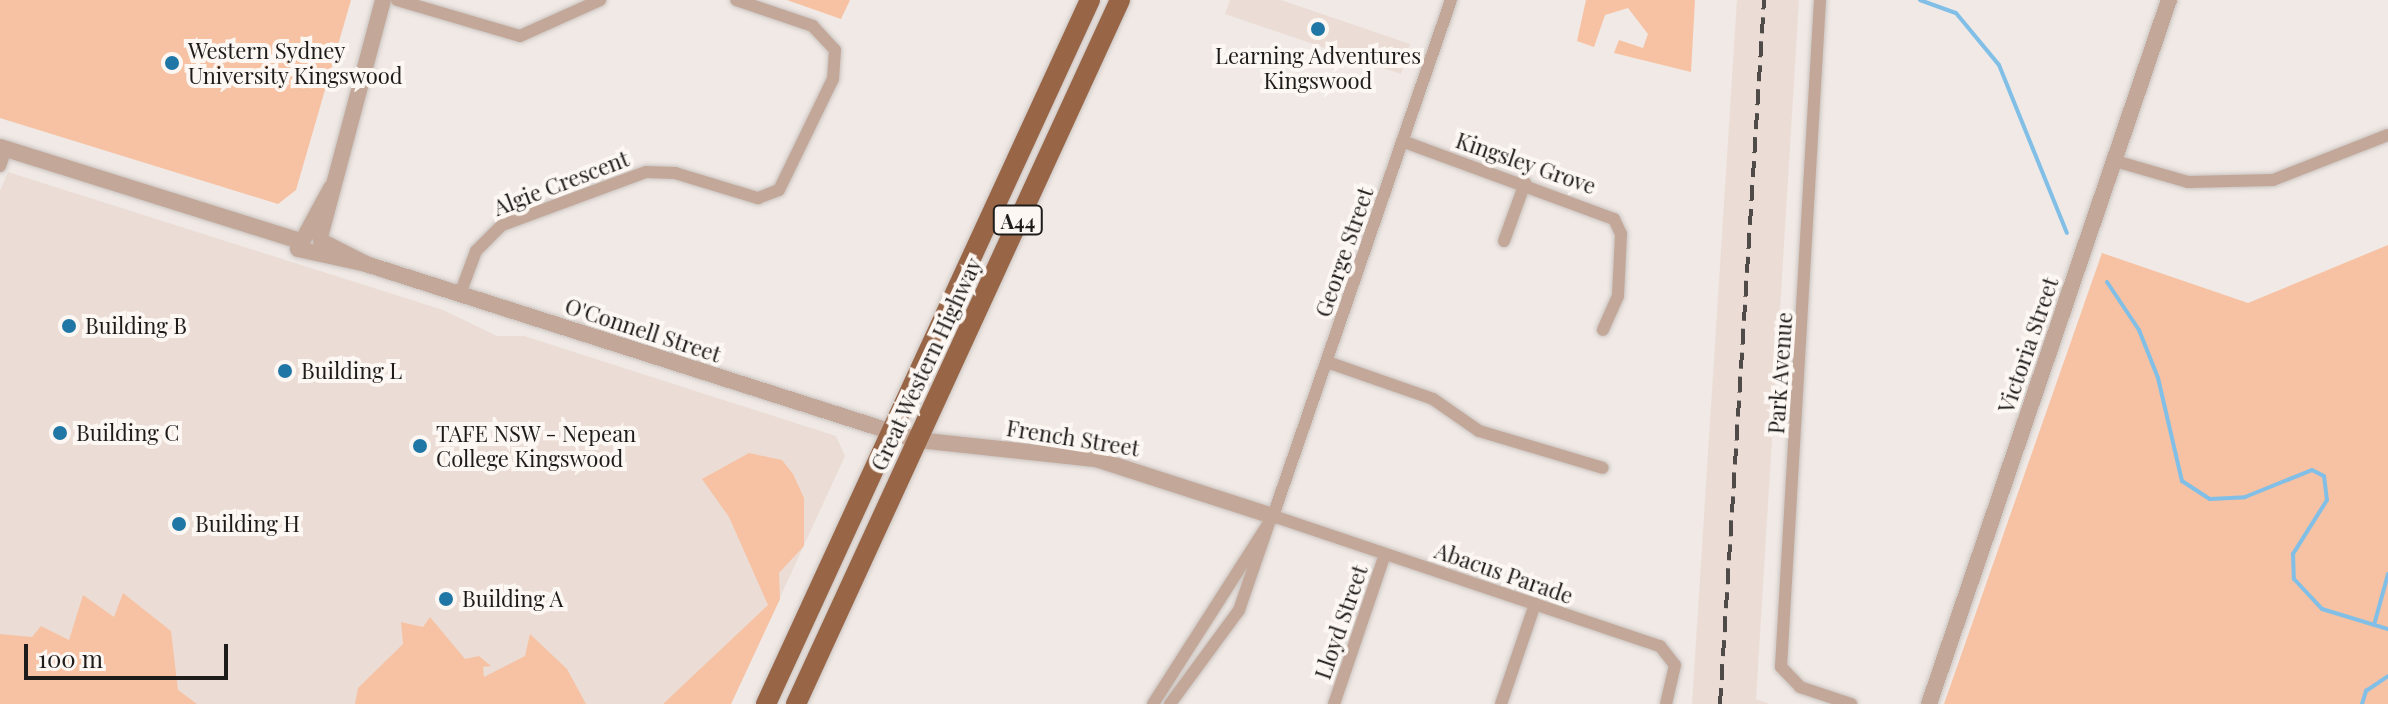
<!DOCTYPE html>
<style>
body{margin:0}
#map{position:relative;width:2388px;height:704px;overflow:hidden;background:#f0e9e5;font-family:"Playfair Display",serif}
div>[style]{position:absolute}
.built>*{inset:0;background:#ebddd5}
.green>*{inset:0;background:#f6c2a3}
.stream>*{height:4px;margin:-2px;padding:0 2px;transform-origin:2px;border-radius:2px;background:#82bfe7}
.roads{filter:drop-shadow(0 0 2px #cac4c1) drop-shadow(0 0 2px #cac4c1)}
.minor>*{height:12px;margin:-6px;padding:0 6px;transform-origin:6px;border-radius:6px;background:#c3a899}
.tertiary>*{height:16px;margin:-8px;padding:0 8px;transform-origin:8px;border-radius:8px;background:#c3a899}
.trunk>*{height:20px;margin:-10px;padding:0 10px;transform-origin:10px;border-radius:10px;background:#986647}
.rail>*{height:4px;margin-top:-2px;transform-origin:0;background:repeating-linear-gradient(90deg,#4e4b49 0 16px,transparent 0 24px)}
.dots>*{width:22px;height:22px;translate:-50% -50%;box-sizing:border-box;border:4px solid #fdf7f3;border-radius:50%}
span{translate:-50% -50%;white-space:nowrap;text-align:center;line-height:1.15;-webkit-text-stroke:8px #fdf7f3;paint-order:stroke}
.shield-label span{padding:2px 6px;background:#fdf7f3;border:2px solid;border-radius:6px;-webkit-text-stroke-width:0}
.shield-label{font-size:20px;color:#1e1c1b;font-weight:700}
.poi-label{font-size:22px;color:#1e1c1b}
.left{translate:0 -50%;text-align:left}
.street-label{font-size:22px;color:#1e1c1b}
.scale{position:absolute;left:24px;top:644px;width:204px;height:36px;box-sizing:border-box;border:4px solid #1e1c1b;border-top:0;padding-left:10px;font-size:24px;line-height:28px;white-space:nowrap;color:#1e1c1b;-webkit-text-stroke:6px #fdf7f3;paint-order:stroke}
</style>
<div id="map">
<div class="built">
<i style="clip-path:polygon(1230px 0,1281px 0,1410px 44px,1401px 74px,1225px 14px)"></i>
<i style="clip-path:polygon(1737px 0,1799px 0,1756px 699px,1770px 704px,1692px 704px)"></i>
<i style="clip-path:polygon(8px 172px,443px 310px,497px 336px,524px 336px,836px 436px,845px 456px,731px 704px,0 704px,0 191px)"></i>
</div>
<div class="green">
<i style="clip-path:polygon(0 0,351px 0,296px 190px,278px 204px,0 118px)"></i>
<i style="clip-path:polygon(787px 0,850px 0,841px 19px)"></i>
<i style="clip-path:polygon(1586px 0,1695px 0,1691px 72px,1614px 53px,1619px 40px,1643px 48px,1648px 34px,1628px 8px,1605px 15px,1594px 47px,1577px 41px)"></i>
<i style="clip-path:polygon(2388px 245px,2388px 704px,1944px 704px,2102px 253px,2248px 303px)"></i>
<i style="clip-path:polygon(749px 453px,782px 460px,793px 474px,804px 498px,804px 546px,779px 573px,780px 599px,731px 704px,663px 704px,768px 605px,729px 517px,702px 479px)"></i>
<i style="clip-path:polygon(123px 593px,171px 631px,178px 690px,197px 704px,0 704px,0 634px,32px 637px,41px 626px,69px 640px,83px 595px,114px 617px)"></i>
<i style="clip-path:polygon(430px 617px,465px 659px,479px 656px,491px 666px,483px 667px,484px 677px,525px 656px,530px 634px,567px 669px,586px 704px,355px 704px,358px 688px,403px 644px,401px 622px,423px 627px)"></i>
</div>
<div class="stream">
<i style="left:1920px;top:0;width:38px;rotate:20deg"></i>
<i style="left:1956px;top:13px;width:67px;rotate:50.4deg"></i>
<i style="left:1999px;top:65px;width:181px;rotate:68deg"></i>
<i style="left:2107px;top:282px;width:58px;rotate:56.3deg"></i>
<i style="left:2139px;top:330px;width:52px;rotate:68.4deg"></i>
<i style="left:2158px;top:378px;width:106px;rotate:76.9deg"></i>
<i style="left:2182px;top:481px;width:33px;rotate:33deg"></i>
<i style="left:2210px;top:499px;width:35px;rotate:-3deg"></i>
<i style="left:2245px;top:497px;width:72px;rotate:-21.9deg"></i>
<i style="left:2312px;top:470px;width:13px;rotate:27deg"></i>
<i style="left:2324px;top:476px;width:24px;rotate:83deg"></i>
<i style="left:2327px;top:500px;width:64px;rotate:122.2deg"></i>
<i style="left:2293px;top:554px;width:25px;rotate:88deg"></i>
<i style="left:2294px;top:579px;width:41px;rotate:47deg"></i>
<i style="left:2322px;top:609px;width:69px;rotate:16.9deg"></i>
<i style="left:2374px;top:625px;width:53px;rotate:-74.6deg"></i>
<i style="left:2362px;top:704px;width:14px;rotate:-73deg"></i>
<i style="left:2366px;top:691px;width:27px;rotate:-34deg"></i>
</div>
<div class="roads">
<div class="minor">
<i style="left:397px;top:0;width:128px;rotate:16.3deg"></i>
<i style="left:520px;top:36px;width:88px;rotate:-24.2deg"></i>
<i style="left:1820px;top:0;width:668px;rotate:93.35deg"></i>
<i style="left:1781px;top:667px;width:28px;rotate:46deg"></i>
<i style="left:1800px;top:687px;width:54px;rotate:18.4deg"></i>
<i style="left:1402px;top:141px;width:226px;rotate:20.2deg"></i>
<i style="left:1614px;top:219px;width:17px;rotate:65deg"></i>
<i style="left:1621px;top:234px;width:62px;rotate:92.8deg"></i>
<i style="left:1618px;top:296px;width:37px;rotate:114deg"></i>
<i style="left:2115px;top:161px;width:76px;rotate:16deg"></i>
<i style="left:2188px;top:182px;width:85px;rotate:-1.3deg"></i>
<i style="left:2273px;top:180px;width:123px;rotate:-21.4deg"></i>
<i style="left:0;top:166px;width:18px;rotate:-71deg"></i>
<i style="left:1504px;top:241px;width:62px;rotate:-70.1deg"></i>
<i style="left:460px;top:294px;width:46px;rotate:-69.6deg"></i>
<i style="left:476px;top:251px;width:37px;rotate:-45deg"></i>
<i style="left:502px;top:225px;width:153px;rotate:-20.2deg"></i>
<i style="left:646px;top:172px;width:29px;rotate:2deg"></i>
<i style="left:675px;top:173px;width:87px;rotate:16.8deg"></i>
<i style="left:758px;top:198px;width:22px;rotate:-21deg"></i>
<i style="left:779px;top:190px;width:123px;rotate:-64.1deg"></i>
<i style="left:833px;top:79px;width:29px;rotate:-86deg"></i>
<i style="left:835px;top:50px;width:33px;rotate:-133deg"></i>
<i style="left:813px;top:26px;width:81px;rotate:-161.3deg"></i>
<i style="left:1327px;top:362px;width:112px;rotate:19.2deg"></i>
<i style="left:1433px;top:399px;width:56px;rotate:34.8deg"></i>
<i style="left:1479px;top:431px;width:129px;rotate:16.6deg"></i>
<i style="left:1273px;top:516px;width:408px;rotate:18.6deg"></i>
<i style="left:1660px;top:646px;width:24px;rotate:52deg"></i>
<i style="left:1675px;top:665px;width:40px;rotate:103deg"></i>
<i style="left:1153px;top:704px;width:223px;rotate:-57.4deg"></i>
<i style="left:1273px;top:516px;width:546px;rotate:-70.97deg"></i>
<i style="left:1170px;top:704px;width:117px;rotate:-53.7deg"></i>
<i style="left:1239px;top:610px;width:89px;rotate:-71deg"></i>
<i style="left:1334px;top:704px;width:158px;rotate:-71.2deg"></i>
<i style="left:1501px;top:704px;width:106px;rotate:-71.2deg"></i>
</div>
<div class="tertiary">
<i style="left:0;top:147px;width:311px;rotate:17.4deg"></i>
<i style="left:331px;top:188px;width:69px;rotate:118.4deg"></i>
<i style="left:298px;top:249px;width:70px;rotate:12.4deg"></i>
<i style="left:320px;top:237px;width:245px;rotate:-75.1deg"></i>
<i style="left:321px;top:241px;width:51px;rotate:27.1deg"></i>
<i style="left:366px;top:264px;width:578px;rotate:17.71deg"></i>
<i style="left:917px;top:440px;width:180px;rotate:6.1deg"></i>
<i style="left:1096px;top:459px;width:186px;rotate:17.9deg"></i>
<i style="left:1929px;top:704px;width:744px;rotate:-71.18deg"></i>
</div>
<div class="trunk">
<i style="left:766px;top:704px;width:775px;rotate:-65.29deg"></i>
<i style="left:796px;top:704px;width:775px;rotate:-65.29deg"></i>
</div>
</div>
<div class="rail">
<i style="left:1720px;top:704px;width:705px;rotate:-86.42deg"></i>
</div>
<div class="dots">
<i style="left:1318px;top:29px;background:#2077a6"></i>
<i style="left:172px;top:63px;background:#2077a6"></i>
<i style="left:69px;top:326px;background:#2077a6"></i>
<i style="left:285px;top:371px;background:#2077a6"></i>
<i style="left:60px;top:433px;background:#2077a6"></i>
<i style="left:420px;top:446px;background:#2077a6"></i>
<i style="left:179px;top:524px;background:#2077a6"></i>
<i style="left:446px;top:599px;background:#2077a6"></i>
</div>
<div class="shield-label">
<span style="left:1018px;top:220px">A44</span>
</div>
<div class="poi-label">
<span class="left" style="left:188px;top:63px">Western Sydney<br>University Kingswood</span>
<span style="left:1318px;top:68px">Learning Adventures<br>Kingswood</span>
<span class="left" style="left:85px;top:326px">Building B</span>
<span class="left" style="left:301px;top:371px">Building L</span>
<span class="left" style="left:76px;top:433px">Building C</span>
<span class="left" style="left:436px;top:446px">TAFE NSW - Nepean<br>College Kingswood</span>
<span class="left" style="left:195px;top:524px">Building H</span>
<span class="left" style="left:462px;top:599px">Building A</span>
</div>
<div class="street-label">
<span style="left:1526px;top:163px;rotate:19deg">Kingsley Grove</span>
<span style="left:561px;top:183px;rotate:-21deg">Algie Crescent</span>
<span style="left:1344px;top:252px;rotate:-71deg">George Street</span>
<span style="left:643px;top:330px;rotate:18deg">O'Connell Street</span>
<span style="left:2028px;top:345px;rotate:-71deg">Victoria Street</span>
<span style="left:926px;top:364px;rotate:-65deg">Great Western Highway</span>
<span style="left:1780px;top:373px;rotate:-86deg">Park Avenue</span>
<span style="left:1073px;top:438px;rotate:9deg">French Street</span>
<span style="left:1504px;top:573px;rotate:19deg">Abacus Parade</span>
<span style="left:1341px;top:622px;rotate:-71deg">Lloyd Street</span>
</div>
<div class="scale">100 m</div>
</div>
